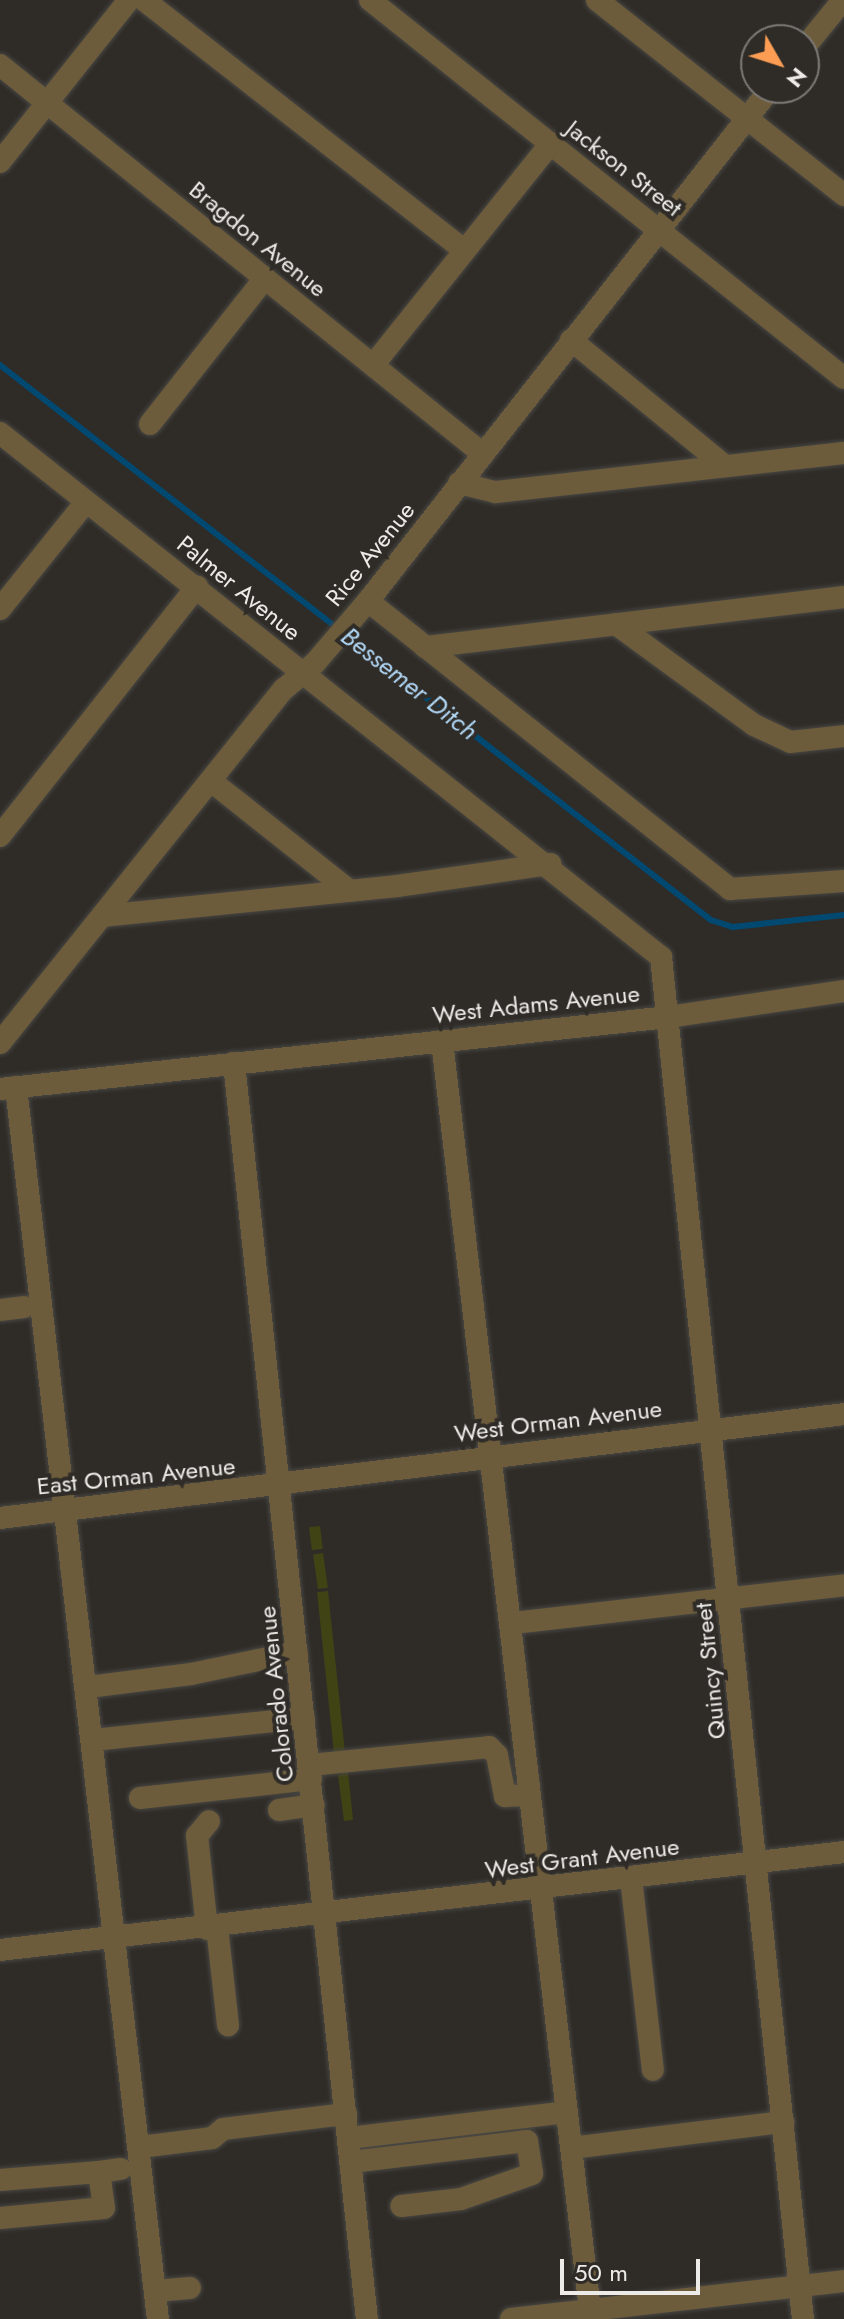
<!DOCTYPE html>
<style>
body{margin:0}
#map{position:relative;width:844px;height:2319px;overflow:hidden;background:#2f2c28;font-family:Jost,sans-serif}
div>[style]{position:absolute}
.green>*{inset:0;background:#404314;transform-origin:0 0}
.stream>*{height:6px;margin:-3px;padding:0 3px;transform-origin:3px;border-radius:3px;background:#024972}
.roads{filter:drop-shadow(0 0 2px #494743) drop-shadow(0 0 2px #494743)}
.minor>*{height:22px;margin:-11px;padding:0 11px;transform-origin:11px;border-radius:11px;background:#6d5c3b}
span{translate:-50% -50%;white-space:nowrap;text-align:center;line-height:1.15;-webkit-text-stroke:8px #2f2c28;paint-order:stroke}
.street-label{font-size:24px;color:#ecebe8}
.water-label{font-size:26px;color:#b0d6f4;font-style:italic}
.north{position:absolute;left:740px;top:24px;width:80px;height:80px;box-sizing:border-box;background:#2f2c28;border:2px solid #7b7875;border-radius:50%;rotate:129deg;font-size:22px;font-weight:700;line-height:32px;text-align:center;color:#ecebe8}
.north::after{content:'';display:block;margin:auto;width:28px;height:36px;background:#fc9d53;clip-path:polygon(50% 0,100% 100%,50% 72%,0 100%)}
.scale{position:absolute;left:560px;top:2259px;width:140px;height:36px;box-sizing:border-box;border:4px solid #ecebe8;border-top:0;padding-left:10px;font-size:24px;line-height:28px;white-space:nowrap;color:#ecebe8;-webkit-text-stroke:6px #2f2c28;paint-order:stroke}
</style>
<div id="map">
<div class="green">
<i style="left:320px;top:1526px;width:23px;height:11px;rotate:83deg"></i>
<i style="left:323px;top:1553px;width:35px;height:10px;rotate:82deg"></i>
<i style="left:328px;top:1591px;width:165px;height:11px;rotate:84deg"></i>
<i style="clip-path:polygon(348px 1771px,353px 1820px,344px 1821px,338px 1775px)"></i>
</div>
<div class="stream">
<i style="left:0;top:365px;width:902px;rotate:37.98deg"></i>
<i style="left:711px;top:920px;width:23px;rotate:18deg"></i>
<i style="left:733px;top:927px;width:112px;rotate:-6.2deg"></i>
</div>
<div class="roads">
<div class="minor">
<i style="left:144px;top:0;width:406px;rotate:38deg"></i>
<i style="left:370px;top:0;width:606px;rotate:38.57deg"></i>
<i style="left:597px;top:0;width:315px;rotate:38.3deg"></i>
<i style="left:804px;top:48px;width:62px;rotate:-50.9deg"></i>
<i style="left:0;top:65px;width:620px;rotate:38.85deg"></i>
<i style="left:0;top:162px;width:207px;rotate:-51.5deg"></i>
<i style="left:571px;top:340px;width:199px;rotate:39.3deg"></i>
<i style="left:374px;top:364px;width:283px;rotate:-51.3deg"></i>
<i style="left:150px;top:424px;width:186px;rotate:-51.8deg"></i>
<i style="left:0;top:433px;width:844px;rotate:38.41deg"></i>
<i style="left:661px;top:957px;width:1369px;rotate:84.05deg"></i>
<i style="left:459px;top:483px;width:38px;rotate:14deg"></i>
<i style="left:496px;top:492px;width:350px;rotate:-6.4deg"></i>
<i style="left:368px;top:601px;width:463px;rotate:38.5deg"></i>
<i style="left:730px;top:889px;width:114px;rotate:-4deg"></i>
<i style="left:0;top:609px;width:137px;rotate:-51.2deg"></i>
<i style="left:616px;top:624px;width:171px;rotate:36.2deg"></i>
<i style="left:754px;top:725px;width:40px;rotate:25deg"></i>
<i style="left:790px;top:742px;width:54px;rotate:-6.3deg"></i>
<i style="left:425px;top:647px;width:422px;rotate:-6.8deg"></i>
<i style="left:211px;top:781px;width:177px;rotate:38.4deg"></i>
<i style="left:0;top:836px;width:318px;rotate:-51.7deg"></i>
<i style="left:102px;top:916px;width:297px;rotate:-5.8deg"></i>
<i style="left:397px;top:886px;width:155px;rotate:-8.2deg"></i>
<i style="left:442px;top:1041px;width:1278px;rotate:83.35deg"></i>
<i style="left:0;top:1043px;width:454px;rotate:-51.3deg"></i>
<i style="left:284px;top:689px;width:40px;rotate:-40deg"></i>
<i style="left:315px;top:663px;width:82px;rotate:-49.5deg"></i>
<i style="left:368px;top:601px;width:652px;rotate:-51.85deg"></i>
<i style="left:234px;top:1063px;width:1263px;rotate:83.96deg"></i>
<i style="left:16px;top:1087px;width:1240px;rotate:83.43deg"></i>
<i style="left:0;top:1089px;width:672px;rotate:-6.15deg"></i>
<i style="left:668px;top:1017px;width:178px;rotate:-8.4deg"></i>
<i style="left:0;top:1310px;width:24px;rotate:-7deg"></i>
<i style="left:0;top:1518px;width:850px;rotate:-7.02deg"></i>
<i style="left:513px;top:1623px;width:333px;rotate:-6.5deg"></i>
<i style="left:88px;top:1687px;width:104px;rotate:-7.2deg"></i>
<i style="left:191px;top:1674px;width:108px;rotate:-11.7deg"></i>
<i style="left:93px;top:1740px;width:212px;rotate:-6deg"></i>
<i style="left:310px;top:1765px;width:180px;rotate:-5.7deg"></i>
<i style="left:489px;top:1747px;width:11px;rotate:45deg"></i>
<i style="left:497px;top:1755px;width:42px;rotate:79deg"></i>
<i style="left:505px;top:1796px;width:25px;rotate:-2deg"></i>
<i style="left:140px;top:1798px;width:172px;rotate:-6.3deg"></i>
<i style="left:279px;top:1810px;width:35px;rotate:-8deg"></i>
<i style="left:631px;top:1878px;width:193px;rotate:83.5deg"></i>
<i style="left:217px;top:1927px;width:99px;rotate:83.6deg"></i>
<i style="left:207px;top:1929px;width:94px;rotate:-96.1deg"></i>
<i style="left:197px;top:1836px;width:19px;rotate:-51deg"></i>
<i style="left:0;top:1950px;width:850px;rotate:-6.62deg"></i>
<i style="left:349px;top:2138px;width:219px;rotate:-6.8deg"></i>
<i style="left:140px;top:2147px;width:73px;rotate:-7.1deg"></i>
<i style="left:212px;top:2138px;width:14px;rotate:-39deg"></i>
<i style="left:223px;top:2129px;width:124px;rotate:-7deg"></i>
<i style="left:571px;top:2148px;width:214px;rotate:-7deg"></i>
<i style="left:351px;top:2162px;width:177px;rotate:-6.8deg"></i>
<i style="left:527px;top:2141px;width:33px;rotate:81deg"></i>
<i style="left:532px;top:2174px;width:75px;rotate:160.6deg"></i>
<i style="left:461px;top:2199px;width:60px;rotate:173.3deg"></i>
<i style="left:99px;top:2172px;width:22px;rotate:-8deg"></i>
<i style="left:0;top:2180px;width:99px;rotate:-4.6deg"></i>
<i style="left:99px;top:2172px;width:36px;rotate:82deg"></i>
<i style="left:104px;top:2208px;width:104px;rotate:174.5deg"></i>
<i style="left:155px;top:2291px;width:35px;rotate:-5deg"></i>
<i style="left:511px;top:2319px;width:335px;rotate:-6.5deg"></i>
</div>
</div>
<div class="street-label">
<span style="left:624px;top:168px;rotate:38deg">Jackson Street</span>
<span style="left:258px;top:239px;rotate:39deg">Bragdon Avenue</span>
<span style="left:370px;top:554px;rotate:-51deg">Rice Avenue</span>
<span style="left:239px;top:588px;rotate:39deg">Palmer Avenue</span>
<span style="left:536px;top:1004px;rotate:-6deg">West Adams Avenue</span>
<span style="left:558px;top:1421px;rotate:-7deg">West Orman Avenue</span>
<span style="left:136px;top:1476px;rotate:-6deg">East Orman Avenue</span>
<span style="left:710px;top:1671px;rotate:-96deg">Quincy Street</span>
<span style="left:276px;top:1694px;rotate:-96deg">Colorado Avenue</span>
<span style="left:582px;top:1858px;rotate:-7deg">West Grant Avenue</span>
</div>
<div class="water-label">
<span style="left:409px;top:684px;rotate:38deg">Bessemer Ditch</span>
</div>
<div class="north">N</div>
<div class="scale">50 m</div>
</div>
